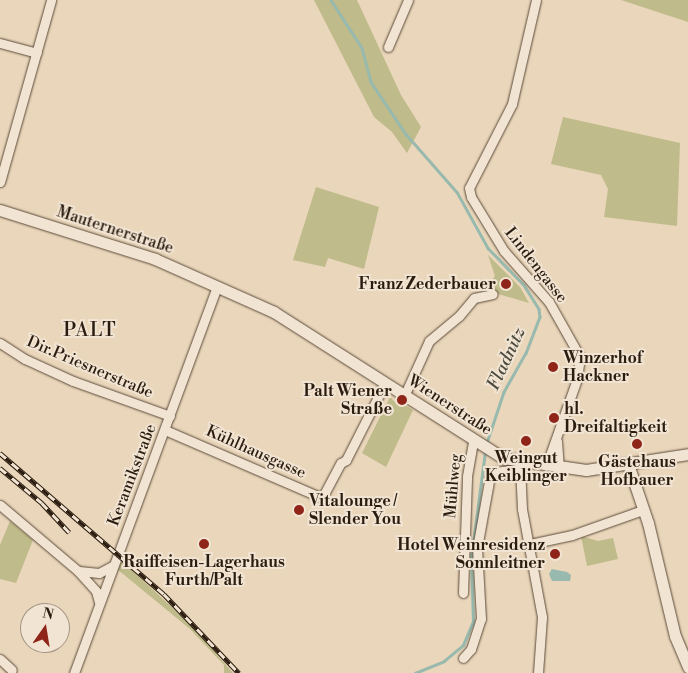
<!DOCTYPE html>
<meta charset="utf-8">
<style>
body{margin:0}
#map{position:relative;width:688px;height:673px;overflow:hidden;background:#ead6ba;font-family:"Libre Bodoni",serif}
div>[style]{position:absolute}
.green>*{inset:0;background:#bfbb8a}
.water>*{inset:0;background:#98b9ad}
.stream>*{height:2.5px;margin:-1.25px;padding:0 1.25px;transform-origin:1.25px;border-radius:1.25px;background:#98b9ad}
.roads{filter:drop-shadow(0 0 1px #5b4a3a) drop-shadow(0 0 1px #5b4a3a)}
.minor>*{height:9px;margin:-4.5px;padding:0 4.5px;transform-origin:4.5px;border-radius:4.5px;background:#f1e4d2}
.tertiary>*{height:11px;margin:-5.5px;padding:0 5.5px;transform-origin:5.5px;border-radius:5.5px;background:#f1e4d2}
.rail>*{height:4.5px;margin-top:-2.25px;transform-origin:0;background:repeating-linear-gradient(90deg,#f1e4d2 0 8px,#2b1c10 0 16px);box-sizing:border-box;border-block:1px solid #2b1c10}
.dots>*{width:14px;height:14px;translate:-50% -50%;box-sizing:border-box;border:2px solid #f1e4d2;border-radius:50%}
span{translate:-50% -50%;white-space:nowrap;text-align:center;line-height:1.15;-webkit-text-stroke:4px #f1e4d2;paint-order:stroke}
.street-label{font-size:16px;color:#2b1c10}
.poi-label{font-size:16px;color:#2b1c10;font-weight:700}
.right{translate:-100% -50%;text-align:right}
.left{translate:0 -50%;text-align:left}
.water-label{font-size:18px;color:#4c4b3f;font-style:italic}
.quarter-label{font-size:19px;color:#2b1c10;letter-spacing:1px}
.north{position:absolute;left:20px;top:603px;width:50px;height:50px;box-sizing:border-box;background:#f1e4d2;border:1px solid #a29484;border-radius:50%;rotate:13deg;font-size:14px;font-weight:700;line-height:20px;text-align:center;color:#2b1c10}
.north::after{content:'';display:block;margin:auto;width:18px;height:22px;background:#8f2418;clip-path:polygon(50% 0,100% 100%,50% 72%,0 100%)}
</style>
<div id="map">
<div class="green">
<i style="clip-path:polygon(314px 0,357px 0,401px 95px,421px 127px,407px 153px,392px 132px,374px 117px)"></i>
<i style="clip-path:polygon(621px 0,688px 0,688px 22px)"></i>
<i style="clip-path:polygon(563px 117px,680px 143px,677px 226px,604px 217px,608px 189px,601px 175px,551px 164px)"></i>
<i style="clip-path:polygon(316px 187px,379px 207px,364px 269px,328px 258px,325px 267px,293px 260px)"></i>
<i style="clip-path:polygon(488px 255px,520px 287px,529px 303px,485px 290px,495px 276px)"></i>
<i style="clip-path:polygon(390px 397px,400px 407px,403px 404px,413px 410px,386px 467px,362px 453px)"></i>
<i style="clip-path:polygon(10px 521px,33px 540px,16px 583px,0 579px,0 545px)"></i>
<i style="clip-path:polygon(581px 536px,598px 541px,613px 538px,618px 559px,587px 566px)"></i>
<i style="clip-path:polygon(122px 561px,191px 625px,233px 673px,224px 673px,224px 665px,190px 629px,117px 569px)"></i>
</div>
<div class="water">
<i style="clip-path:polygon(552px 569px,567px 572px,571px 575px,570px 581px,552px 581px,549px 574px)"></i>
</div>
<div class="stream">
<i style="left:331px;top:0;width:57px;rotate:57.1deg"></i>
<i style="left:362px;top:48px;width:35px;rotate:75deg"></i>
<i style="left:371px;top:82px;width:63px;rotate:56.1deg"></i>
<i style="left:406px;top:134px;width:77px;rotate:48.7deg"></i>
<i style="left:457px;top:192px;width:64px;rotate:61deg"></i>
<i style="left:488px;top:248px;width:52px;rotate:45.8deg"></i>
<i style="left:524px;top:285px;width:28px;rotate:58deg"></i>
<i style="left:539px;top:309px;width:8px;rotate:83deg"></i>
<i style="left:540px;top:317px;width:39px;rotate:111deg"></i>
<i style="left:526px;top:353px;width:45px;rotate:119.4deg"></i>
<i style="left:504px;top:392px;width:54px;rotate:108.4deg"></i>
<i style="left:415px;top:673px;width:31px;rotate:-22deg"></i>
<i style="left:444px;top:661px;width:25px;rotate:-40deg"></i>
<i style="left:463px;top:645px;width:25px;rotate:-67deg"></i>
<i style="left:473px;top:622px;width:64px;rotate:-91.8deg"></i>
<i style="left:471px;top:558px;width:108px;rotate:-82.5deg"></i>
</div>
<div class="roads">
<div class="minor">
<i style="left:536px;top:0;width:107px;rotate:103deg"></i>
<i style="left:512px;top:104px;width:94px;rotate:117.1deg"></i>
<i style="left:469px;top:188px;width:9px;rotate:77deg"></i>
<i style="left:471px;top:197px;width:63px;rotate:58.6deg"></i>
<i style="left:504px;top:251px;width:68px;rotate:48.6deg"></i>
<i style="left:549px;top:302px;width:63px;rotate:60.6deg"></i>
<i style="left:580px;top:357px;width:22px;rotate:98deg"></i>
<i style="left:577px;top:379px;width:92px;rotate:109.6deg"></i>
<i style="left:0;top:43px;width:38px;rotate:15deg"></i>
<i style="left:388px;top:47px;width:51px;rotate:-66.9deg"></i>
<i style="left:0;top:182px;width:189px;rotate:-74.3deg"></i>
<i style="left:0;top:343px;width:30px;rotate:33deg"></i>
<i style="left:25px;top:359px;width:53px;rotate:24.6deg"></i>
<i style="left:73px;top:381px;width:103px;rotate:19.8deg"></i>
<i style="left:405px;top:394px;width:58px;rotate:-65.6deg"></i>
<i style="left:429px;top:341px;width:39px;rotate:-40deg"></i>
<i style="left:459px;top:316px;width:23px;rotate:-50deg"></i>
<i style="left:474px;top:298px;width:19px;rotate:-12deg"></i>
<i style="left:165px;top:430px;width:171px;rotate:23.4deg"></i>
<i style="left:322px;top:498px;width:40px;rotate:-62deg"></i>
<i style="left:341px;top:463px;width:6px;rotate:-31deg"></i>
<i style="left:346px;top:460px;width:86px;rotate:-63.1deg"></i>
<i style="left:557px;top:441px;width:27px;rotate:86deg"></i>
<i style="left:520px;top:465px;width:44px;rotate:87.4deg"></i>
<i style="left:522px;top:509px;width:110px;rotate:79.5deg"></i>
<i style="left:542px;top:617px;width:56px;rotate:94.1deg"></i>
<i style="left:0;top:505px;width:102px;rotate:40.2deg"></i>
<i style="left:78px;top:571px;width:27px;rotate:48deg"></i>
<i style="left:96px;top:591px;width:11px;rotate:75deg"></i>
<i style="left:530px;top:544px;width:43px;rotate:-12.1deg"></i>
<i style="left:572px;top:535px;width:75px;rotate:-19.4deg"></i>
<i style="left:79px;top:571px;width:20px;rotate:6deg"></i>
<i style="left:99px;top:573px;width:15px;rotate:-28deg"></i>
<i style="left:463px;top:593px;width:117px;rotate:-88deg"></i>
<i style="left:467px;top:476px;width:36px;rotate:-80deg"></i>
<i style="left:463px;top:658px;width:12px;rotate:-48deg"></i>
<i style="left:471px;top:649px;width:32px;rotate:-72deg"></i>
<i style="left:481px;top:619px;width:71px;rotate:-93.2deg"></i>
<i style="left:477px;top:548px;width:73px;rotate:-79.8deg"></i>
<i style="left:490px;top:476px;width:6px;rotate:-45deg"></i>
<i style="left:494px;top:472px;width:25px;rotate:-7deg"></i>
<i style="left:0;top:659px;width:16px;rotate:43deg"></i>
<i style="left:74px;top:673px;width:412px;rotate:-69.7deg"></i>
</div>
<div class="tertiary">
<i style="left:0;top:210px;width:163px;rotate:17.5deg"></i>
<i style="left:155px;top:259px;width:130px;rotate:24deg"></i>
<i style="left:274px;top:312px;width:272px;rotate:32.5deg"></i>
<i style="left:503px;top:458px;width:84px;rotate:8.2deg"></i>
<i style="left:586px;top:470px;width:103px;rotate:-8.9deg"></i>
<i style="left:628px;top:464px;width:62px;rotate:71.3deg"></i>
<i style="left:648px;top:523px;width:116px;rotate:76.6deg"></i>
<i style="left:675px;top:636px;width:34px;rotate:67deg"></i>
</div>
</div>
<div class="rail">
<i style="left:0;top:453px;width:216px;rotate:40.7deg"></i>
<i style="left:164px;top:594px;width:109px;rotate:46.5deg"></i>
<i style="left:0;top:468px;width:55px;rotate:39.8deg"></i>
<i style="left:42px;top:503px;width:40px;rotate:47deg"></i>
</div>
<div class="dots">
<i style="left:506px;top:284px;background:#8f2418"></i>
<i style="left:553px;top:367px;background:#8f2418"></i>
<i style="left:402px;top:400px;background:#8f2418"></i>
<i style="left:554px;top:418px;background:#8f2418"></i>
<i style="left:526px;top:441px;background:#8f2418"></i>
<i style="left:637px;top:444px;background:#8f2418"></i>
<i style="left:299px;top:510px;background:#8f2418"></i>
<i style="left:204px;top:544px;background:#8f2418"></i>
<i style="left:555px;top:554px;background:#8f2418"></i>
</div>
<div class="street-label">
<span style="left:115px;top:230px;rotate:18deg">Mauternerstraße</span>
<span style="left:536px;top:265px;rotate:52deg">Lindengasse</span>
<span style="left:90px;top:367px;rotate:23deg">Dir.Priesnerstraße</span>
<span style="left:450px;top:405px;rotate:33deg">Wienerstraße</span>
<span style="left:256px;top:452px;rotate:24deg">Kühlhausgasse</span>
<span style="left:132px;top:475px;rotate:-69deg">Keramikstraße</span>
<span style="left:453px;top:486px;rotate:-85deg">Mühlweg</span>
</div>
<div class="poi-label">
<span class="right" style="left:496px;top:284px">Franz Zederbauer</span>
<span class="left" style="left:563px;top:367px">Winzerhof<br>Hackner</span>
<span class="right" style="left:392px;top:400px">Palt Wiener<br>Straße</span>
<span class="left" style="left:564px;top:418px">hl.<br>Dreifaltigkeit</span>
<span style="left:526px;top:467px">Weingut<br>Keiblinger</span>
<span style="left:637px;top:471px">Gästehaus<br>Hofbauer</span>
<span class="left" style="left:309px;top:510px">Vitalounge /<br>Slender You</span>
<span class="right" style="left:545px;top:554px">Hotel Weinresidenz<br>Sonnleitner</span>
<span style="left:204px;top:571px">Raiffeisen-Lagerhaus<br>Furth/Palt</span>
</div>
<div class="water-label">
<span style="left:507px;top:359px;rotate:-65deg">Fladnitz</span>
</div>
<div class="quarter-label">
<span style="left:90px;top:331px">PALT</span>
</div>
<div class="north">N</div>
</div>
